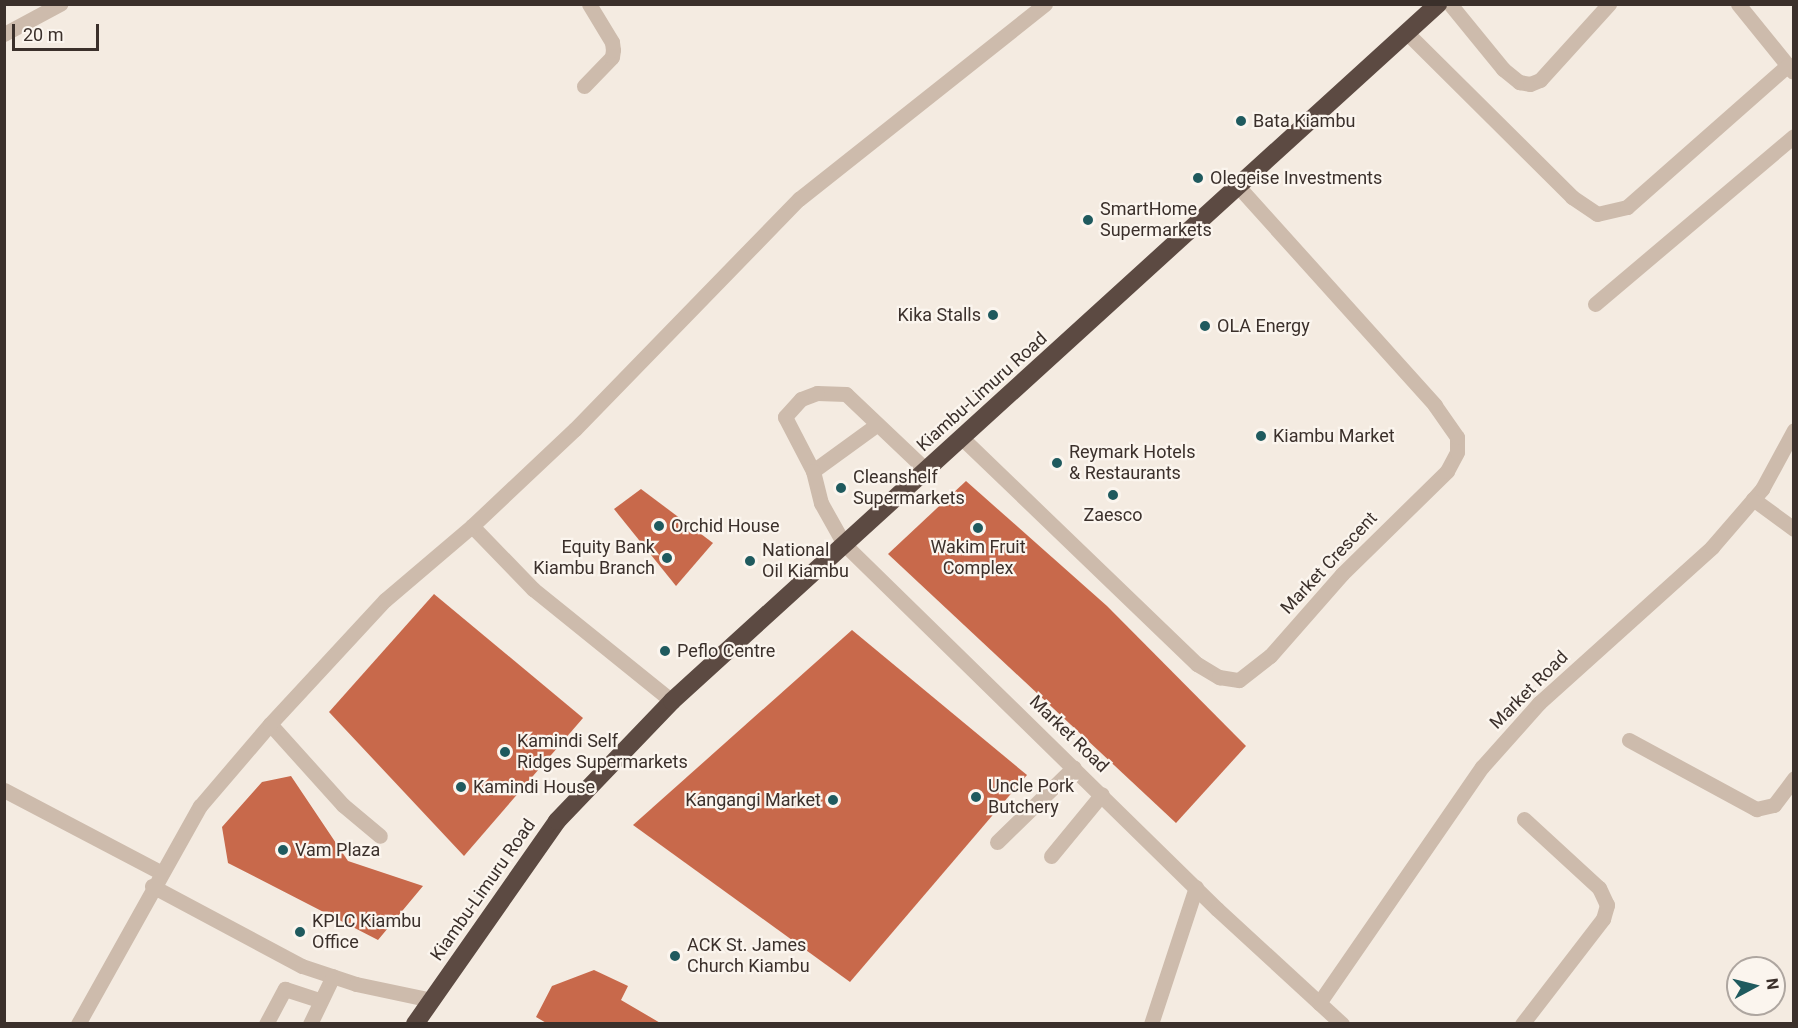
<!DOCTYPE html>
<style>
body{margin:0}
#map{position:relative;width:1798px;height:1028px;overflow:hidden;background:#f4ebe1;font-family:Roboto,sans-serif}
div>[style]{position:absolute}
.building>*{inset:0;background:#c8694b}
.minor>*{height:15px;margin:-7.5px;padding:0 7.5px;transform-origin:7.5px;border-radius:7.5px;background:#cdbbac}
.highway>*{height:18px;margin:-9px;padding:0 9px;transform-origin:9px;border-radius:9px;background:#5c4a42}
.dots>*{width:16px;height:16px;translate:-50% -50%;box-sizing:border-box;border:3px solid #fbf5ee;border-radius:50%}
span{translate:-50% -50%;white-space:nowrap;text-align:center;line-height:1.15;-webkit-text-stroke:4.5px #fbf5ee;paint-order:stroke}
.poi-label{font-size:18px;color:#3b302b}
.left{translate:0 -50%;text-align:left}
.right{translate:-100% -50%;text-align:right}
.street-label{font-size:18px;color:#3b302b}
.frame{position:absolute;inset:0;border:6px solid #3b302b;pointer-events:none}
.north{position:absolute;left:1726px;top:956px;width:60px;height:60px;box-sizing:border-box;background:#fbf5ee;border:2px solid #aea6a0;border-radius:50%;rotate:83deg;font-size:16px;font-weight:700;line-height:24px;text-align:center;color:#3b302b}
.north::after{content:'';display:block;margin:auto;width:21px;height:27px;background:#1f5a5e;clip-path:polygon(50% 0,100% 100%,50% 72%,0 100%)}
.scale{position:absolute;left:12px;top:24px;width:87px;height:27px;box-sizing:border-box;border:3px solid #3b302b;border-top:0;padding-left:8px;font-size:18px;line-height:21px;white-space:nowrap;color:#3b302b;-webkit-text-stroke:4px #fbf5ee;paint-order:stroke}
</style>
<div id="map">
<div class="building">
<i style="clip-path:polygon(966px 481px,1107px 606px,1246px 746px,1176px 823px,888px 554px)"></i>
<i style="clip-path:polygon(641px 489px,713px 543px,676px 586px,614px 509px)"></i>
<i style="clip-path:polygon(434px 594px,583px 718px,464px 856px,329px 712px)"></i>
<i style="clip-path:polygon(852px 630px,1027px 775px,850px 982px,633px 825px)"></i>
<i style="clip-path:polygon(291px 776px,348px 861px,423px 886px,378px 940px,228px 863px,222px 827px,262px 782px)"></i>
<i style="clip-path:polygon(594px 970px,628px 986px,621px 1000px,662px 1024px,548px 1024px,536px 1017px,552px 986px)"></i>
</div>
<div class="minor">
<i style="left:1450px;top:4px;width:84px;rotate:50.8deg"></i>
<i style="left:1503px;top:69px;width:21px;rotate:39deg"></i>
<i style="left:1519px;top:82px;width:11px;rotate:10deg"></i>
<i style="left:1530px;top:84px;width:11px;rotate:-22deg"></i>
<i style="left:1540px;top:80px;width:103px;rotate:-47.8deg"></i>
<i style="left:1738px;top:4px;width:87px;rotate:51deg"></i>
<i style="left:1407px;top:33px;width:233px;rotate:44.8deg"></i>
<i style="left:1572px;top:197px;width:30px;rotate:34deg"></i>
<i style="left:1597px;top:214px;width:31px;rotate:-13deg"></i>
<i style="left:1627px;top:207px;width:215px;rotate:-41.4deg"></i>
<i style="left:4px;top:34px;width:64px;rotate:-28.2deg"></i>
<i style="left:584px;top:86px;width:40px;rotate:-46deg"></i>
<i style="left:612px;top:57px;width:7px;rotate:-82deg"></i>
<i style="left:613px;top:50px;width:8px;rotate:-97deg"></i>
<i style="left:612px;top:42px;width:44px;rotate:-121.2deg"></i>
<i style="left:1595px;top:304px;width:260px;rotate:-40.2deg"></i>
<i style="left:963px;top:439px;width:325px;rotate:43.9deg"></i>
<i style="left:1197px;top:664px;width:26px;rotate:31deg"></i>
<i style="left:1219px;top:677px;width:20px;rotate:9deg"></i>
<i style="left:1239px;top:680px;width:39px;rotate:-38deg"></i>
<i style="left:1270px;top:656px;width:109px;rotate:-48.7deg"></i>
<i style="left:1342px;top:574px;width:147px;rotate:-44.4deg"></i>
<i style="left:1447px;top:471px;width:21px;rotate:-62deg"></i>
<i style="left:1457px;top:452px;width:15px;rotate:-90deg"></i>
<i style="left:1457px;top:437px;width:39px;rotate:-125deg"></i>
<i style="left:1435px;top:405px;width:295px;rotate:-132deg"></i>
<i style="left:813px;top:471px;width:77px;rotate:-36deg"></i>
<i style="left:927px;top:471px;width:112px;rotate:-136.5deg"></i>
<i style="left:846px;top:394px;width:29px;rotate:-178deg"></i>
<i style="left:817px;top:393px;width:17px;rotate:159deg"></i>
<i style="left:801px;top:399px;width:24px;rotate:132deg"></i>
<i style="left:785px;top:417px;width:61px;rotate:62.6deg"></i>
<i style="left:813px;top:471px;width:33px;rotate:76deg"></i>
<i style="left:821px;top:503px;width:47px;rotate:60.7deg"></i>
<i style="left:844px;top:544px;width:522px;rotate:44.38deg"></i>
<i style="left:1217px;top:909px;width:170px;rotate:42.6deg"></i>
<i style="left:1753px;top:499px;width:51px;rotate:36.2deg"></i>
<i style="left:472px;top:526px;width:88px;rotate:45.9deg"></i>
<i style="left:533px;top:589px;width:179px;rotate:38.9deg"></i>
<i style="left:270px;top:724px;width:109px;rotate:48deg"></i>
<i style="left:343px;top:805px;width:48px;rotate:40deg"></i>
<i style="left:1629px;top:740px;width:145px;rotate:28.5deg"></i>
<i style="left:1756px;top:809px;width:18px;rotate:-13deg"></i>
<i style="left:1774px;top:805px;width:34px;rotate:-53deg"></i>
<i style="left:4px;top:790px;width:176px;rotate:27.7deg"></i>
<i style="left:997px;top:842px;width:107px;rotate:-44.2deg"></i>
<i style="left:1051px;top:856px;width:80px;rotate:-50.6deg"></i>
<i style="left:152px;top:886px;width:170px;rotate:28.1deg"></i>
<i style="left:302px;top:966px;width:57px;rotate:18.4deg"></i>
<i style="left:356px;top:984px;width:78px;rotate:11.9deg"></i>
<i style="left:1319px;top:1003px;width:287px;rotate:-55.4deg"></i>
<i style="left:1482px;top:767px;width:86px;rotate:-48.3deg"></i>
<i style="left:1539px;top:703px;width:233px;rotate:-42deg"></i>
<i style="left:1712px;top:547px;width:77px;rotate:-49.2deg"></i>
<i style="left:1762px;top:489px;width:67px;rotate:-61.5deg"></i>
<i style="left:78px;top:1024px;width:250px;rotate:-60.8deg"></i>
<i style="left:200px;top:806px;width:108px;rotate:-49.5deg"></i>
<i style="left:270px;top:724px;width:169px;rotate:-47.2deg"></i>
<i style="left:385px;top:600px;width:114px;rotate:-40.4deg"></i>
<i style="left:472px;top:526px;width:141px;rotate:-43.3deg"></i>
<i style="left:575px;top:429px;width:321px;rotate:-45.8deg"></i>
<i style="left:799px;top:199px;width:314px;rotate:-38.4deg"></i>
<i style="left:266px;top:1024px;width:40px;rotate:-62deg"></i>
<i style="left:285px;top:989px;width:36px;rotate:18deg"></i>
<i style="left:310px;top:1024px;width:53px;rotate:-64.4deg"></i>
<i style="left:1151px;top:1024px;width:144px;rotate:-71.8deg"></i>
<i style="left:1522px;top:1024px;width:133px;rotate:-52.4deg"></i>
<i style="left:1603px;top:919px;width:15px;rotate:-74deg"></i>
<i style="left:1607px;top:905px;width:19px;rotate:-115deg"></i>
<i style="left:1599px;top:888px;width:102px;rotate:-137.4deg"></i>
</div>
<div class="highway">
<i style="left:415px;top:1024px;width:248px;rotate:-55deg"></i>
<i style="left:557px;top:821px;width:166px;rotate:-46.2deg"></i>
<i style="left:672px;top:701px;width:1036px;rotate:-42.3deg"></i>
</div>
<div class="dots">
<i style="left:1241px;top:121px;background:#1f5a5e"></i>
<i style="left:1198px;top:178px;background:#1f5a5e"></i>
<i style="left:1088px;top:220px;background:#1f5a5e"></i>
<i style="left:993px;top:315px;background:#1f5a5e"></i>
<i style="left:1205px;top:326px;background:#1f5a5e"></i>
<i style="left:1261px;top:436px;background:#1f5a5e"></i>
<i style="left:1057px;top:463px;background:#1f5a5e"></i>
<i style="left:841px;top:488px;background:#1f5a5e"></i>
<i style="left:1113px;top:495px;background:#1f5a5e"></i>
<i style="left:659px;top:526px;background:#1f5a5e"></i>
<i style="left:978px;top:528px;background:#1f5a5e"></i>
<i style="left:667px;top:558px;background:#1f5a5e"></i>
<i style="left:750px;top:561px;background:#1f5a5e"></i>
<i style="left:665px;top:651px;background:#1f5a5e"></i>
<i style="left:505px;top:752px;background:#1f5a5e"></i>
<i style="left:461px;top:787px;background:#1f5a5e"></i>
<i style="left:976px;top:797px;background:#1f5a5e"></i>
<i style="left:833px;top:800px;background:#1f5a5e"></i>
<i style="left:283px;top:850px;background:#1f5a5e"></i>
<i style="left:300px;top:932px;background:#1f5a5e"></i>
<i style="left:675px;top:956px;background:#1f5a5e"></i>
</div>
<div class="poi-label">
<span class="left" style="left:1253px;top:121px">Bata Kiambu</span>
<span class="left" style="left:1210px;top:178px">Olegeise Investments</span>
<span class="left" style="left:1100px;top:220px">SmartHome<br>Supermarkets</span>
<span class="right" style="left:981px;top:315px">Kika Stalls</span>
<span class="left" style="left:1217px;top:326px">OLA Energy</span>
<span class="left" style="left:1273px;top:436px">Kiambu Market</span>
<span class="left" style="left:1069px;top:463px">Reymark Hotels<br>&amp; Restaurants</span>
<span class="left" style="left:853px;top:488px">Cleanshelf<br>Supermarkets</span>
<span style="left:1113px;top:515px">Zaesco</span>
<span class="left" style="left:671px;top:526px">Orchid House</span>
<span class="right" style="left:655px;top:558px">Equity Bank<br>Kiambu Branch</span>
<span style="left:978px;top:558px">Wakim Fruit<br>Complex</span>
<span class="left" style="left:762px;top:561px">National<br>Oil Kiambu</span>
<span class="left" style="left:677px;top:651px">Peflo Centre</span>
<span class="left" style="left:517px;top:752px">Kamindi Self<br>Ridges Supermarkets</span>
<span class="left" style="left:473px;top:787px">Kamindi House</span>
<span class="left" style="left:988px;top:797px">Uncle Pork<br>Butchery</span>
<span class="right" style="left:821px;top:800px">Kangangi Market</span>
<span class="left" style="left:295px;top:850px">Vam Plaza</span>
<span class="left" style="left:312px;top:932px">KPLC Kiambu<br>Office</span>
<span class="left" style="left:687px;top:956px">ACK St. James<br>Church Kiambu</span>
</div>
<div class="street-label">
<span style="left:982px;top:392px;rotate:-42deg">Kiambu-Limuru Road</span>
<span style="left:1329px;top:563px;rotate:-47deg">Market Crescent</span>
<span style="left:1529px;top:690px;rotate:-45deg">Market Road</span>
<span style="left:1069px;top:734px;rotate:44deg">Market Road</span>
<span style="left:483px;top:890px;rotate:-55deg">Kiambu-Limuru Road</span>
</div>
<div class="frame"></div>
<div class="north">N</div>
<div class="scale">20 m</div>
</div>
